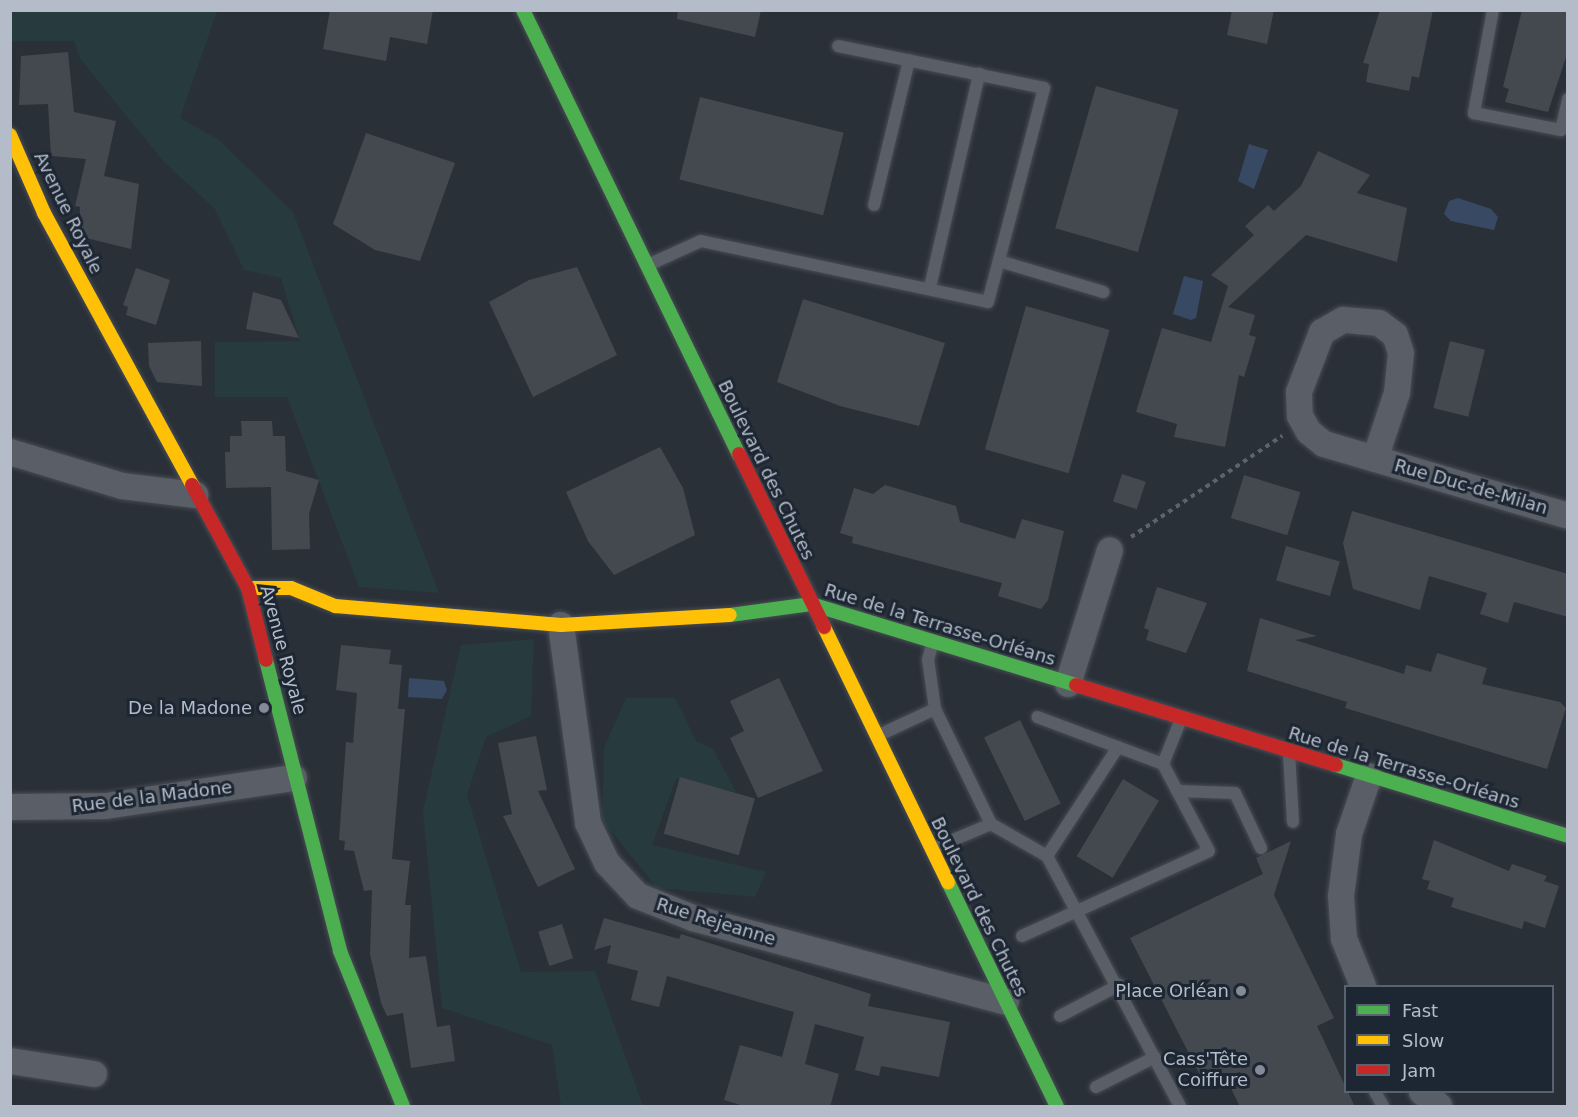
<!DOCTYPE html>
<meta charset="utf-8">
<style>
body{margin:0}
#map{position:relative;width:1578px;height:1117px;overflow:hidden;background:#2a3038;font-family:"DejaVu Sans",sans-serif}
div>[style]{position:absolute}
.green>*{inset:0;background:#273a3e}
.water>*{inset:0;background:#384963}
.building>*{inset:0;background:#444950;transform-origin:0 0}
.path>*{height:4px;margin-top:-2px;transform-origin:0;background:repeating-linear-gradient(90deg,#5d636a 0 4.5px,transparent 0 9px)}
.roads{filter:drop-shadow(0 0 2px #484c53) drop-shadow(0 0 2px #484c53)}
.lane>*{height:12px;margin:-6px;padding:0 6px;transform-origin:6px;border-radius:6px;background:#5a5e66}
.street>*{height:26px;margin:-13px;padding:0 13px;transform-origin:13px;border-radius:13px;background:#5a5e66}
.fast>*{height:14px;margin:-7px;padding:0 7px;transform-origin:7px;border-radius:7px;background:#4caf50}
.slow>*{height:14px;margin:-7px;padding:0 7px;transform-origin:7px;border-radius:7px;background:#ffc107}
.jam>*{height:14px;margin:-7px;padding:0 7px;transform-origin:7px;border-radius:7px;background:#c62828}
.dots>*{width:16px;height:16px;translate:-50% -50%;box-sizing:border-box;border:3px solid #1d2633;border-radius:50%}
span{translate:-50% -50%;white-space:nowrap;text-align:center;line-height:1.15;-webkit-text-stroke:6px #1d2633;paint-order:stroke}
.street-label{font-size:18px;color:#b4bcc9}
.poi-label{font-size:18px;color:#b4bcc9}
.right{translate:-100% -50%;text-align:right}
.frame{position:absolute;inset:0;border:12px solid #b4bcc9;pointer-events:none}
.legend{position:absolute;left:1344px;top:985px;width:210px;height:108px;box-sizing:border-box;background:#1d2633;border:2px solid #59626f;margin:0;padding:8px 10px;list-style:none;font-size:18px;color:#b4bcc9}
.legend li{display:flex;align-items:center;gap:12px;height:30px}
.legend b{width:30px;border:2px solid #59626f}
</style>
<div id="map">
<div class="green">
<i style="clip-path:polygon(10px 11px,217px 11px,180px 118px,219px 140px,293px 212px,439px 593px,359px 587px,287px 397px,215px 397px,215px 342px,300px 341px,281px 278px,244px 270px,215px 209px,164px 162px,81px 60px,74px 41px,11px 41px)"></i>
<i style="clip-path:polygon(534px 639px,531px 716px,486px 737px,467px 795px,521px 972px,595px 971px,643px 1106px,561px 1106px,552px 1045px,442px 1008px,423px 811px,461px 645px)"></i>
<i style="clip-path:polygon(626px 698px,675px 698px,696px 741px,713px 749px,736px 792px,676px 779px,652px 845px,766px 872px,755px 897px,657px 888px,602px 820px,604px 748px)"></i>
</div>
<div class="water">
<i style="clip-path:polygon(1249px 144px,1268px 150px,1254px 189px,1238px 181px)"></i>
<i style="clip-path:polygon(1458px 198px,1491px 209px,1498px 217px,1494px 230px,1451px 221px,1444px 214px,1449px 201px)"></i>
<i style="clip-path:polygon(1184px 276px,1203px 281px,1196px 318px,1191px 320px,1173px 314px)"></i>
<i style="clip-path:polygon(409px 678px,444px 681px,447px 690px,442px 699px,408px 697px)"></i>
</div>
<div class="building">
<i style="clip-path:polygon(330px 10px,433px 10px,427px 44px,390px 37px,386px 61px,323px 49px)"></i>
<i style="clip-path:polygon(678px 10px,761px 10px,755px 37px,677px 19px)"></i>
<i style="clip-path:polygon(1232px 10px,1274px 10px,1267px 44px,1227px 35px)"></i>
<i style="clip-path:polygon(1380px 10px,1433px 10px,1419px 78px,1412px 76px,1409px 91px,1366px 82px,1369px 64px,1363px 63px)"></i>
<i style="clip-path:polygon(1522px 10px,1568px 10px,1568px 51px,1548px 112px,1505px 102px,1509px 89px,1503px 87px)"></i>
<i style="clip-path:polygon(68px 52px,74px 112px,116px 121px,104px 176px,139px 184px,131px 249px,78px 236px,80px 207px,75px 206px,86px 159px,51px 156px,48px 104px,19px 105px,21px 56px)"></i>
<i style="left:1096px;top:86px;width:86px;height:148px;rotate:16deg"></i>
<i style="left:700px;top:97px;width:148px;height:85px;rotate:14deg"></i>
<i style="clip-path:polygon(366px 133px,455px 163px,420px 261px,375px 250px,333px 224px)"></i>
<i style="clip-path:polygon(1318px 151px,1370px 175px,1357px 193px,1407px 208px,1397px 262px,1306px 235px,1228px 307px,1255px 315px,1249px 335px,1256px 337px,1244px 377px,1239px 375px,1225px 447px,1174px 437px,1177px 424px,1136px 412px,1162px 328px,1211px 342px,1228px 286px,1211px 275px,1254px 235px,1245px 226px,1268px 205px,1274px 211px,1301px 186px)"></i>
<i style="clip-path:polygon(577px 267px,617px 355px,533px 397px,489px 302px,529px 280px)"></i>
<i style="clip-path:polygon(136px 268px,170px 280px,156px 325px,126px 315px,128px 307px,123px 305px)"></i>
<i style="clip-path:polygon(253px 292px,281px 300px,299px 338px,246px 329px)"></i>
<i style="clip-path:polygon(803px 299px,945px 343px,919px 426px,840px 406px,777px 382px)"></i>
<i style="left:1026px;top:306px;width:87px;height:149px;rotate:16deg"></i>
<i style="clip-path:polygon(201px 341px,202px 386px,157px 382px,149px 366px,148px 343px)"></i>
<i style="left:1450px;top:341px;width:36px;height:69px;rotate:14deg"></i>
<i style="clip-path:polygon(241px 421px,272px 421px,273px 436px,285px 436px,286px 471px,319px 480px,309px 514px,310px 549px,272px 550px,271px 487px,226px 488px,225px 452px,230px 452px,230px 436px,242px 436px)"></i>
<i style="clip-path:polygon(660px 447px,683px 488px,695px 535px,614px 575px,588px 541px,566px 492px)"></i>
<i style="left:1122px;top:474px;width:25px;height:29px;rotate:18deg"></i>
<i style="left:1244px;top:475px;width:59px;height:45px;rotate:17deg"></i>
<i style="clip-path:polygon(885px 485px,956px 506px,960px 522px,1015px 539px,1022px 519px,1064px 531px,1048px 600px,1041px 609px,998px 596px,1002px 583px,852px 543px,853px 537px,840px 533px,854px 488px,873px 494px)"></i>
<i style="clip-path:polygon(1352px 511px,1568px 574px,1568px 617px,1514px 602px,1508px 623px,1480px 614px,1487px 593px,1429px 576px,1420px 610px,1353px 589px,1343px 543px)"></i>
<i style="left:1286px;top:546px;width:56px;height:36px;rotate:16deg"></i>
<i style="clip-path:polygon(1157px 587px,1207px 603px,1186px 653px,1146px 640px,1149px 630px,1144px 628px)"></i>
<i style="clip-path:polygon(1260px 618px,1317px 636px,1295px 640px,1404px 674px,1406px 665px,1431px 672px,1437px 653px,1487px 668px,1482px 684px,1560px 702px,1566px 708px,1547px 769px,1345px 708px,1347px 702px,1247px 671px)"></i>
<i style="clip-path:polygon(341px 645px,391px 650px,389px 664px,402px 665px,398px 709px,405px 709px,392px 859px,410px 861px,405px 905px,411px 905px,409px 958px,426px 956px,437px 1027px,450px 1025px,455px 1061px,411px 1068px,403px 1013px,387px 1016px,381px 1003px,370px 954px,372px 890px,364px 891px,354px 851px,344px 850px,345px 841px,339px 840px,346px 742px,353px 743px,357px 693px,336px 690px)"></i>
<i style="clip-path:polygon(779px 678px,823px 771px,758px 798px,730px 738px,744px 731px,730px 701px)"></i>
<i style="left:1020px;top:720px;width:93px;height:40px;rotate:64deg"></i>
<i style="clip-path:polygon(536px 736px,547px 790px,538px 791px,575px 869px,538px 887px,503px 816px,512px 814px,498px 743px)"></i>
<i style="left:680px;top:777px;width:78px;height:59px;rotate:16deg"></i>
<i style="left:1123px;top:779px;width:42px;height:90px;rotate:31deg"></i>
<i style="clip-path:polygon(1434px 840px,1509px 871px,1512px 864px,1547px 876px,1544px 881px,1559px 886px,1545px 928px,1524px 921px,1522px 929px,1451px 907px,1454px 898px,1427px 889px,1430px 881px,1422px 879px)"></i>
<i style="clip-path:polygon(1291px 841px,1274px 895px,1334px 1018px,1317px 1026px,1355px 1107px,1240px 1107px,1227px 1080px,1207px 1089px,1130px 938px,1263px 874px,1256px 858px)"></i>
<i style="clip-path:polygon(604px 918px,679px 939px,681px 934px,871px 994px,868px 1006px,950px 1022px,939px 1077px,881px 1066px,879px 1076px,855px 1070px,864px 1037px,815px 1024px,805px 1064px,839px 1074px,830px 1107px,747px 1107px,724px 1100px,740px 1045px,782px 1057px,794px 1012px,667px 976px,659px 1007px,631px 1000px,638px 971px,607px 963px,611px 945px,594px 950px)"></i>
<i style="left:562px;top:924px;width:36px;height:25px;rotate:72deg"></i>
</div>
<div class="path">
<i style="left:1131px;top:537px;width:182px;rotate:-33.8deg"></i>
</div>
<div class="roads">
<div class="lane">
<i style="left:1493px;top:10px;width:105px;rotate:100.5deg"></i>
<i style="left:1474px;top:113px;width:89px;rotate:11.1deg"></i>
<i style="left:1561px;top:130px;width:32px;rotate:-77deg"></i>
<i style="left:874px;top:205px;width:149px;rotate:-76.4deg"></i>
<i style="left:999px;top:261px;width:109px;rotate:16.6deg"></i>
<i style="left:648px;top:265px;width:58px;rotate:-24.4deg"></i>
<i style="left:701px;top:241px;width:293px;rotate:12deg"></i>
<i style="left:988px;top:302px;width:221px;rotate:-75.3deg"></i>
<i style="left:1044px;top:88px;width:210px;rotate:-168.5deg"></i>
<i style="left:930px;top:287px;width:219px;rotate:-77deg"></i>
<i style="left:933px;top:642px;width:18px;rotate:106deg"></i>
<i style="left:928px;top:659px;width:50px;rotate:82deg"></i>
<i style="left:935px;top:709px;width:128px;rotate:64deg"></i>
<i style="left:879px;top:735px;width:62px;rotate:-24.9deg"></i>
<i style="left:1289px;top:753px;width:69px;rotate:86.7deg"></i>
<i style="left:1163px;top:764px;width:48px;rotate:-68.2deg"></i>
<i style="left:1177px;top:791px;width:58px;rotate:2deg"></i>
<i style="left:1235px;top:793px;width:61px;rotate:64.7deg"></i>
<i style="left:934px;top:848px;width:62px;rotate:-22.8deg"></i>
<i style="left:991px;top:824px;width:64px;rotate:29.7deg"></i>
<i style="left:1047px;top:856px;width:283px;rotate:62deg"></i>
<i style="left:1047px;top:856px;width:130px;rotate:-56.9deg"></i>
<i style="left:1022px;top:936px;width:205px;rotate:-24.4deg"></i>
<i style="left:1209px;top:851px;width:98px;rotate:-117.9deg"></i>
<i style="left:1163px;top:764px;width:134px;rotate:-159.5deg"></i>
<i style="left:1060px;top:1016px;width:67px;rotate:-27.7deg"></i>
<i style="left:1096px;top:1087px;width:66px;rotate:-27deg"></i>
<i style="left:1375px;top:1092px;width:16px;rotate:60deg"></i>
</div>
<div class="street">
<i style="left:10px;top:452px;width:117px;rotate:16.9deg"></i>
<i style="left:122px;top:486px;width:74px;rotate:7deg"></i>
<i style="left:1375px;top:459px;width:70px;rotate:-71.6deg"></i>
<i style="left:1397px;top:393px;width:40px;rotate:-84.3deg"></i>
<i style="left:1401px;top:353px;width:19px;rotate:-108deg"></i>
<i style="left:1395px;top:335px;width:20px;rotate:-143deg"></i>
<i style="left:1379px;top:323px;width:36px;rotate:-175deg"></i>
<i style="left:1343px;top:320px;width:24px;rotate:150deg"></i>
<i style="left:1322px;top:332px;width:64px;rotate:111deg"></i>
<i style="left:1299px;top:392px;width:24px;rotate:88deg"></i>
<i style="left:1300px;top:416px;width:18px;rotate:61deg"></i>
<i style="left:1309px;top:432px;width:19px;rotate:39deg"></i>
<i style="left:1324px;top:444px;width:254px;rotate:16.4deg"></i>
<i style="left:561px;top:625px;width:200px;rotate:82.2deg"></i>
<i style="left:588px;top:823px;width:44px;rotate:64.6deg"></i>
<i style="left:607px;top:863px;width:45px;rotate:46.8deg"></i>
<i style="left:638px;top:896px;width:59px;rotate:21.8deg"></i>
<i style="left:693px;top:918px;width:324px;rotate:15deg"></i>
<i style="left:1068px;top:684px;width:140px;rotate:-72.6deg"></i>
<i style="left:10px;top:807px;width:96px;rotate:-0.6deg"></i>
<i style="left:106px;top:806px;width:190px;rotate:-8.5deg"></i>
<i style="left:1363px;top:986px;width:51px;rotate:-112deg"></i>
<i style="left:1344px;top:939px;width:43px;rotate:-94deg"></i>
<i style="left:1341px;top:896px;width:63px;rotate:-82.6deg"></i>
<i style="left:1349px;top:834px;width:61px;rotate:-71deg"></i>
<i style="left:10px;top:1061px;width:85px;rotate:8.8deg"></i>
<i style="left:1422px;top:1092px;width:22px;rotate:39deg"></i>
</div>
<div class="fast">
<i style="left:523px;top:10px;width:494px;rotate:64.1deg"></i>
<i style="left:730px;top:615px;width:82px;rotate:-7.7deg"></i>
<i style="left:811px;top:604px;width:277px;rotate:17deg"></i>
<i style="left:266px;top:660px;width:300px;rotate:75.7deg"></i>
<i style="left:340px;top:951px;width:167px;rotate:67.9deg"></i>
<i style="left:1336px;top:765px;width:243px;rotate:17deg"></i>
<i style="left:948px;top:882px;width:249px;rotate:64.1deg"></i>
</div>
<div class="slow">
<i style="left:10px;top:135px;width:85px;rotate:66.4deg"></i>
<i style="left:44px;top:213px;width:310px;rotate:61.4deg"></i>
<i style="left:248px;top:588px;width:43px"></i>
<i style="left:291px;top:588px;width:48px;rotate:22.2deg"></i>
<i style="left:335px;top:606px;width:227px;rotate:4.8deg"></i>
<i style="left:561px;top:625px;width:169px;rotate:-3.4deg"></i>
<i style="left:824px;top:627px;width:284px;rotate:64.1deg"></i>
</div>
<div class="jam">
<i style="left:739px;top:454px;width:193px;rotate:63.8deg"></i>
<i style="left:192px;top:485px;width:117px;rotate:61.5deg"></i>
<i style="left:248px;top:588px;width:74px;rotate:76deg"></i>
<i style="left:1076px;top:685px;width:272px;rotate:17.1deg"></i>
</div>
</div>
<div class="dots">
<i style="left:264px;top:708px;background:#848b96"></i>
<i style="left:1241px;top:991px;background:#848b96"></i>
<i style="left:1260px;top:1070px;background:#848b96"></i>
</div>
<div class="street-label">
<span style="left:68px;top:213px;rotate:64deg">Avenue Royale</span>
<span style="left:766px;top:470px;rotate:64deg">Boulevard des Chutes</span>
<span style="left:1471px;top:487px;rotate:16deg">Rue Duc-de-Milan</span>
<span style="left:940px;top:625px;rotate:17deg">Rue de la Terrasse-Orléans</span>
<span style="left:283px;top:650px;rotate:75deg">Avenue Royale</span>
<span style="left:1404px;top:768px;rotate:17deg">Rue de la Terrasse-Orléans</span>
<span style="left:152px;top:797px;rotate:-7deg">Rue de la Madone</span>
<span style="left:979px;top:907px;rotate:64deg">Boulevard des Chutes</span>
<span style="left:716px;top:922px;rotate:17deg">Rue Rejeanne</span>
</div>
<div class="poi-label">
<span class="right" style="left:252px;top:708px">De la Madone</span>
<span class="right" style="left:1229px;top:991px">Place Orléan</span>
<span class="right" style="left:1248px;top:1070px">Cass'Tête<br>Coiffure</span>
</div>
<div class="frame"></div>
<ul class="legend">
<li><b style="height:8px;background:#4caf50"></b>Fast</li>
<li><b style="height:8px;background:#ffc107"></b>Slow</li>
<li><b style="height:8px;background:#c62828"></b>Jam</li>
</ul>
</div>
